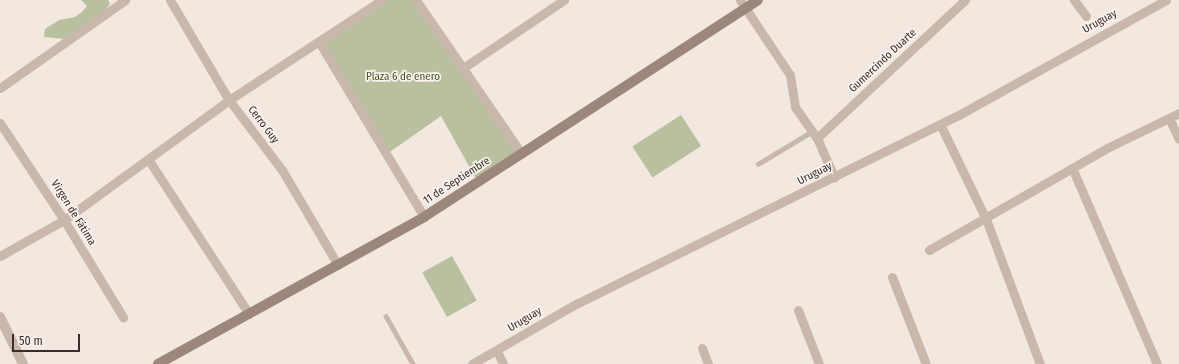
<!DOCTYPE html>
<meta charset="utf-8">
<style>
body{margin:0}
#map{position:relative;width:1179px;height:364px;overflow:hidden;background:#f2e8e0;font-family:"Fira Sans Condensed",sans-serif}
div>[style]{position:absolute}
.green>*{inset:0;background:#b8c0a0;transform-origin:0 0}
.service>*{height:4.5px;margin:-2.25px;padding:0 2.25px;transform-origin:2.25px;border-radius:2.25px;background:#c9b7ac}
.minor>*{height:9px;margin:-4.5px;padding:0 4.5px;transform-origin:4.5px;border-radius:4.5px;background:#c9b7ac}
.tertiary>*{height:10px;margin:-5px;padding:0 5px;transform-origin:5px;border-radius:5px;background:#c9b7ac}
.secondary>*{height:10px;margin:-5px;padding:0 5px;transform-origin:5px;border-radius:5px;background:#9d877d}
span{translate:-50% -50%;white-space:nowrap;text-align:center;line-height:1.15;-webkit-text-stroke:3.5px #f9f2ec;paint-order:stroke}
.street-label{font-size:11px;color:#382e2a}
.park-label{font-size:11px;color:#4a5530}
.scale{position:absolute;left:12px;top:334px;width:68px;height:18px;box-sizing:border-box;border:2px solid #382e2a;border-top:0;padding-left:5px;font-size:12px;line-height:14px;white-space:nowrap;color:#382e2a;-webkit-text-stroke:3px #f9f2ec;paint-order:stroke}
</style>
<div id="map">
<div class="green">
<i style="clip-path:polygon(81px 0,108px 0,110px 4px,98px 18px,66px 39px,44px 37px,45px 29px,59px 20px,75px 17px,82px 12px,87px 6px)"></i>
<i style="clip-path:polygon(382px 0,416px 0,521px 153px,479px 184px,441px 116px,387px 154px,319px 42px)"></i>
<i style="left:681px;top:115px;width:37px;height:58px;rotate:57deg"></i>
<i style="left:452px;top:256px;width:51px;height:34px;rotate:61deg"></i>
</div>
<div class="service">
<i style="left:758px;top:164px;width:62px;rotate:-31.1deg"></i>
<i style="left:386px;top:316px;width:55px;rotate:60.6deg"></i>
</div>
<div class="minor">
<i style="left:170px;top:0;width:116px;rotate:59.5deg"></i>
<i style="left:229px;top:100px;width:88px;rotate:52.9deg"></i>
<i style="left:282px;top:170px;width:110px;rotate:59.5deg"></i>
<i style="left:416px;top:0;width:186px;rotate:55.5deg"></i>
<i style="left:740px;top:0;width:90px;rotate:56.3deg"></i>
<i style="left:790px;top:75px;width:32px;rotate:81deg"></i>
<i style="left:795px;top:107px;width:38px;rotate:55deg"></i>
<i style="left:817px;top:138px;width:43px;rotate:66.4deg"></i>
<i style="left:1074px;top:0;width:20px;rotate:53deg"></i>
<i style="left:319px;top:42px;width:204px;rotate:59deg"></i>
<i style="left:463px;top:68px;width:122px;rotate:-34deg"></i>
<i style="left:0;top:88px;width:153px;rotate:-35.1deg"></i>
<i style="left:1169px;top:118px;width:23px;rotate:65deg"></i>
<i style="left:0;top:123px;width:116px;rotate:56.6deg"></i>
<i style="left:64px;top:220px;width:114px;rotate:58.7deg"></i>
<i style="left:940px;top:124px;width:106px;rotate:64.2deg"></i>
<i style="left:986px;top:219px;width:155px;rotate:69.6deg"></i>
<i style="left:817px;top:138px;width:202px;rotate:-43deg"></i>
<i style="left:148px;top:159px;width:185px;rotate:56.9deg"></i>
<i style="left:1073px;top:170px;width:211px;rotate:66.6deg"></i>
<i style="left:929px;top:250px;width:205px;rotate:-29.8deg"></i>
<i style="left:1107px;top:148px;width:80px;rotate:-25.9deg"></i>
<i style="left:0;top:256px;width:73px;rotate:-29.4deg"></i>
<i style="left:64px;top:220px;width:204px;rotate:-36deg"></i>
<i style="left:229px;top:100px;width:183px;rotate:-33.2deg"></i>
<i style="left:892px;top:277px;width:93px;rotate:68.7deg"></i>
<i style="left:798px;top:310px;width:58px;rotate:68.7deg"></i>
<i style="left:702px;top:348px;width:17px;rotate:69deg"></i>
<i style="left:497px;top:351px;width:14px;rotate:65deg"></i>
<i style="left:472px;top:364px;width:116px;rotate:-30.1deg"></i>
<i style="left:572px;top:306px;width:437px;rotate:-26.3deg"></i>
<i style="left:964px;top:112px;width:231px;rotate:-29deg"></i>
</div>
<div class="tertiary">
<i style="left:0;top:317px;width:52px;rotate:63.9deg"></i>
</div>
<div class="secondary">
<i style="left:158px;top:364px;width:304px;rotate:-28.9deg"></i>
<i style="left:424px;top:217px;width:398px;rotate:-33deg"></i>
</div>
<div class="street-label">
<span style="left:1100px;top:22px;rotate:-29deg">Uruguay</span>
<span style="left:883px;top:61px;rotate:-43deg">Gumercindo Duarte</span>
<span style="left:263px;top:125px;rotate:53deg">Cerro Guy</span>
<span style="left:815px;top:174px;rotate:-27deg">Uruguay</span>
<span style="left:457px;top:181px;rotate:-33deg">11 de Septiembre</span>
<span style="left:73px;top:213px;rotate:58deg">Virgen de Fátima</span>
<span style="left:525px;top:320px;rotate:-31deg">Uruguay</span>
</div>
<div class="park-label">
<span style="left:403px;top:77px">Plaza 6 de enero</span>
</div>
<div class="scale">50 m</div>
</div>
